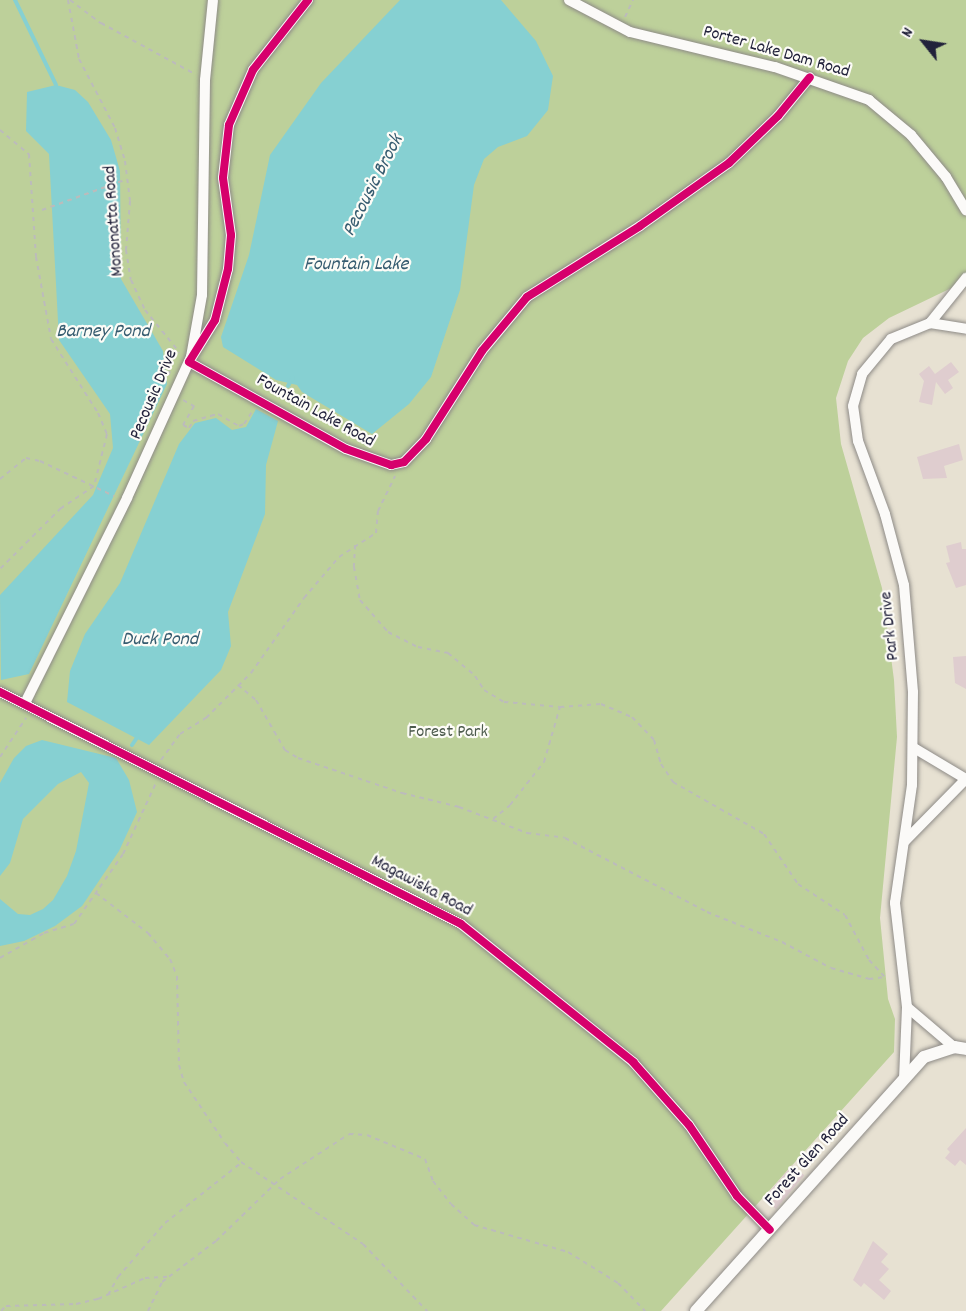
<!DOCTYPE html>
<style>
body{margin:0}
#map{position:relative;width:966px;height:1311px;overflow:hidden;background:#e7e1d2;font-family:Dekko,sans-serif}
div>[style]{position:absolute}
.green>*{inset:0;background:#bdd09a}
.water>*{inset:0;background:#86d0d2}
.stream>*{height:4px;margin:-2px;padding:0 2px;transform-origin:2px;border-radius:2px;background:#86d0d2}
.building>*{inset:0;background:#dfcdcf;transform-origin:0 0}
.path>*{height:2px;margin-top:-1px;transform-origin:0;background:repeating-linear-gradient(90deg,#bcbbbb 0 4.5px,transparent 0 9px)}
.roads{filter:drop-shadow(0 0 2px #8e8b87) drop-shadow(0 0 2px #8e8b87)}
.minor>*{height:10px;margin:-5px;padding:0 5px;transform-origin:5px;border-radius:5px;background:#fbfaf8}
.tertiary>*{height:12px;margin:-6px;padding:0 6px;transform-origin:6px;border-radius:6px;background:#fbfaf8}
.cycleway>*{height:8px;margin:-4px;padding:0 4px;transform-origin:4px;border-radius:4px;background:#d6006c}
span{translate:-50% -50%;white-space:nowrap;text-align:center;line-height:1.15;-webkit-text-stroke:4.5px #fdfcf7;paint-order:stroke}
.street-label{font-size:18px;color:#22223b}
.park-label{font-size:18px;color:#4c5a4c}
.water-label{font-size:20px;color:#365c70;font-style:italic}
.north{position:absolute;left:894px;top:12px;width:60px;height:60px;-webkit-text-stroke:4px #fdfcf7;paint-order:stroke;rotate:300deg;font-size:16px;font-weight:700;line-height:24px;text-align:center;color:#22223b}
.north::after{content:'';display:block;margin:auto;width:21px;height:27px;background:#22223b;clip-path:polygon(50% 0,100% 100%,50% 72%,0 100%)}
</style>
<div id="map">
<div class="green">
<i style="clip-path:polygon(0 0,966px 0,966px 281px,889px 318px,863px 338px,848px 361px,836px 398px,841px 444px,882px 588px,894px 680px,897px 737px,880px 918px,888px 999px,895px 1019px,894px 1052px,661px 1311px,0 1311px)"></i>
</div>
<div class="water">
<i style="clip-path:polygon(400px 0,501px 0,536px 41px,553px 76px,548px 110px,527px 136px,498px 147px,484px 159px,474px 185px,460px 290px,431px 377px,409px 404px,372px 434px,302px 392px,297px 385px,276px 380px,223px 347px,221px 337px,249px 255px,270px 155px,321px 83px)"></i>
<i style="clip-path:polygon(56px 85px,75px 90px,88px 102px,111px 140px,120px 171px,121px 279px,163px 351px,167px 384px,29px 674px,1px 680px,0 595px,93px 495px,113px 448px,110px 414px,59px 340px,49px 154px,26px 131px,27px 92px)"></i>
<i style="clip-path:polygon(256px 409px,278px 421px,266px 465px,265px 514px,228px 612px,231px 646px,221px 670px,149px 745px,67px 702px,70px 671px,85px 634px,120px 583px,179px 444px,195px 423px,216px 418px,232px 430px,246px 427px)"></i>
<i style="clip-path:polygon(42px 740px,116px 758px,129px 780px,137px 812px,119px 851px,82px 906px,55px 926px,24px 941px,0 946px,0 899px,18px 914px,30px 915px,43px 909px,53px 900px,67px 876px,76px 851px,89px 783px,81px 772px,58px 784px,23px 819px,10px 863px,0 876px,0 783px,14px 758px,26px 746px)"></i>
</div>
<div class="stream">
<i style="left:15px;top:0;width:94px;rotate:64.2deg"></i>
<i style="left:288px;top:386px;width:10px;rotate:-61deg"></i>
<i style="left:132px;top:745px;width:11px;rotate:-56deg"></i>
</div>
<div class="building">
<i style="clip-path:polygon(951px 362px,959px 372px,948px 380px,953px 388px,945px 394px,936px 382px,932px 405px,919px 402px,924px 381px,919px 374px,929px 366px,935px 374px)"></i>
<i style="clip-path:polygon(959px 444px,963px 460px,944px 466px,947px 478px,923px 479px,917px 457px)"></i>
<i style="clip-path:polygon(961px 542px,962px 549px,966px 549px,966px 585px,956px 588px,946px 563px,950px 562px,946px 546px)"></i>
<i style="clip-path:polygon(966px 656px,966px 689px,955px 683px,953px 657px)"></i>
<i style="clip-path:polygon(966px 1128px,966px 1165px,960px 1160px,955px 1166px,945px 1158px,950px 1152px,947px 1149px)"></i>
<i style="left:792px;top:1165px;width:16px;height:44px;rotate:40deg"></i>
<i style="clip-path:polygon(873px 1241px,888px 1254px,881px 1262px,889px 1269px,879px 1280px,891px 1291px,884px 1300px,864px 1283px,861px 1287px,853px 1280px)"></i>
</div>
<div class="path">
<i style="left:68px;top:0;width:60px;rotate:79.4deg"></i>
<i style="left:79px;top:59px;width:78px;rotate:62.4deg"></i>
<i style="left:115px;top:128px;width:34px;rotate:73deg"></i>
<i style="left:125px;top:161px;width:40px;rotate:82.9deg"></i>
<i style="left:130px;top:201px;width:49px;rotate:94.7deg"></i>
<i style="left:126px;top:250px;width:30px;rotate:81deg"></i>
<i style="left:131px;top:280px;width:33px;rotate:65deg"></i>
<i style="left:145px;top:310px;width:55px;rotate:50.9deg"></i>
<i style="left:70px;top:0;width:39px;rotate:37deg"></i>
<i style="left:101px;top:23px;width:107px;rotate:28.5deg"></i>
<i style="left:625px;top:17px;width:19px;rotate:-65deg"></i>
<i style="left:0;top:130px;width:38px;rotate:40deg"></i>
<i style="left:29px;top:154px;width:103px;rotate:86.1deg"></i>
<i style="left:36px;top:257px;width:83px;rotate:79.6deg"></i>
<i style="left:51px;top:339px;width:88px;rotate:57.6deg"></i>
<i style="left:98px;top:413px;width:23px;rotate:67deg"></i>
<i style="left:107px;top:434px;width:54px;rotate:104deg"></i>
<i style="left:94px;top:486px;width:40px;rotate:146deg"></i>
<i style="left:61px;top:508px;width:86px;rotate:135deg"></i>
<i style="left:42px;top:210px;width:90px;rotate:-20deg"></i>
<i style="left:169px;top:375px;width:20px;rotate:-81deg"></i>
<i style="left:172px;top:355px;width:8px;rotate:-23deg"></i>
<i style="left:183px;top:400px;width:13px;rotate:29deg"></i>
<i style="left:194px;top:406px;width:22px;rotate:120deg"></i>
<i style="left:183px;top:425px;width:7px;rotate:27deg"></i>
<i style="left:189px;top:428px;width:8px;rotate:-60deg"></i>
<i style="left:193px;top:421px;width:26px;rotate:-16deg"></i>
<i style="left:218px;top:414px;width:24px;rotate:30deg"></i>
<i style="left:239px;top:426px;width:5px;rotate:-22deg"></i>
<i style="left:244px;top:424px;width:17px;rotate:-57deg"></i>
<i style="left:0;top:479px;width:33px;rotate:-39deg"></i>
<i style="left:26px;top:458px;width:14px;rotate:12deg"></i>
<i style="left:40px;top:461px;width:82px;rotate:25.3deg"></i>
<i style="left:355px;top:545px;width:22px;rotate:93deg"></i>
<i style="left:354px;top:567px;width:34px;rotate:80deg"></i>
<i style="left:360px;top:600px;width:43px;rotate:48.8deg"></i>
<i style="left:388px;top:632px;width:34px;rotate:27deg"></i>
<i style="left:418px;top:647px;width:31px;rotate:11deg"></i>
<i style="left:448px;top:653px;width:35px;rotate:40deg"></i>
<i style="left:475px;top:676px;width:17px;rotate:57deg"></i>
<i style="left:484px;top:690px;width:23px;rotate:31deg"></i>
<i style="left:504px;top:702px;width:56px;rotate:5.1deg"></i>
<i style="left:560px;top:707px;width:41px;rotate:-4.2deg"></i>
<i style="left:601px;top:704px;width:34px;rotate:23deg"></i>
<i style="left:632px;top:717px;width:32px;rotate:46deg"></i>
<i style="left:654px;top:740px;width:25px;rotate:74deg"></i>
<i style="left:661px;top:764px;width:22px;rotate:56deg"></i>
<i style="left:673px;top:782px;width:105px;rotate:29.7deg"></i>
<i style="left:764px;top:834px;width:60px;rotate:55.8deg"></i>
<i style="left:798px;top:884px;width:56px;rotate:33.4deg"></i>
<i style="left:845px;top:915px;width:51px;rotate:61.9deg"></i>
<i style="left:869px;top:960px;width:23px;rotate:47deg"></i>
<i style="left:238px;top:685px;width:23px;rotate:40deg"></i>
<i style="left:256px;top:700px;width:58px;rotate:59.9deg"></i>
<i style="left:285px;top:750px;width:15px;rotate:32deg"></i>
<i style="left:298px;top:758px;width:110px;rotate:18.6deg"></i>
<i style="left:402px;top:793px;width:59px;rotate:13.8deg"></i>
<i style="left:459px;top:807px;width:73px;rotate:20.9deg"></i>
<i style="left:527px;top:833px;width:38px;rotate:7deg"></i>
<i style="left:565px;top:838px;width:160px;rotate:27.5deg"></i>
<i style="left:707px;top:912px;width:81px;rotate:21.8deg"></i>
<i style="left:782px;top:942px;width:55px;rotate:28deg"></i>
<i style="left:831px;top:968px;width:40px;rotate:16deg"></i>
<i style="left:869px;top:979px;width:16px;rotate:-7deg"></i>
<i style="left:0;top:757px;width:47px;rotate:-56.3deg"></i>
<i style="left:161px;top:760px;width:32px;rotate:-54deg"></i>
<i style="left:180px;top:734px;width:31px;rotate:-32deg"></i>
<i style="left:206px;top:718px;width:64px;rotate:-45deg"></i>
<i style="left:251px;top:673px;width:92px;rotate:-54.8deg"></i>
<i style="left:304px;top:598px;width:54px;rotate:-49.5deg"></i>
<i style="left:339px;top:557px;width:44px;rotate:-33deg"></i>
<i style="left:376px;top:533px;width:22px;rotate:-85deg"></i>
<i style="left:378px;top:511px;width:39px;rotate:-64deg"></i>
<i style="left:493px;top:819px;width:22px;rotate:-39deg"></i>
<i style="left:510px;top:805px;width:55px;rotate:-51.7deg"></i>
<i style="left:544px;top:762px;width:57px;rotate:-73.8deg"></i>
<i style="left:96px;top:893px;width:66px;rotate:37.6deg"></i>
<i style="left:148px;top:933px;width:34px;rotate:50deg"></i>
<i style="left:170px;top:959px;width:18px;rotate:68deg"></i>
<i style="left:177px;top:976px;width:89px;rotate:88.7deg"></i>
<i style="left:179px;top:1065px;width:18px;rotate:74deg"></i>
<i style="left:184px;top:1082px;width:73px;rotate:56.1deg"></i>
<i style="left:225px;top:1143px;width:25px;rotate:50deg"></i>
<i style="left:241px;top:1162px;width:147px;rotate:33.9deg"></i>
<i style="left:363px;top:1244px;width:93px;rotate:46.3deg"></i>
<i style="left:0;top:958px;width:51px;rotate:-29.6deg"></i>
<i style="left:44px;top:933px;width:31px;rotate:-17deg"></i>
<i style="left:74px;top:924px;width:85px;rotate:-55deg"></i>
<i style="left:123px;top:854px;width:78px;rotate:-65.1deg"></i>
<i style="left:108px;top:1295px;width:21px;rotate:-61deg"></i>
<i style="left:118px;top:1277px;width:72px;rotate:-49deg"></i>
<i style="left:165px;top:1223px;width:97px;rotate:-38.3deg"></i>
<i style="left:1px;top:1311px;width:7px;rotate:-45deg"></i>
<i style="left:6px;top:1306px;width:70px;rotate:-1.6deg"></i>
<i style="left:76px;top:1304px;width:23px;rotate:-13deg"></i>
<i style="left:98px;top:1299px;width:51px;rotate:-24.1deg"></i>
<i style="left:145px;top:1278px;width:22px;rotate:-3deg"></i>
<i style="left:148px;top:1311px;width:32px;rotate:-64deg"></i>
<i style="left:162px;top:1282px;width:68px;rotate:-37.2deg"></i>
<i style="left:216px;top:1241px;width:89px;rotate:-44.1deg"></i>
<i style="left:280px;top:1179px;width:82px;rotate:-33.1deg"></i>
<i style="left:349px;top:1134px;width:18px;rotate:3deg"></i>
<i style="left:367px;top:1135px;width:63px;rotate:22.5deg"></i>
<i style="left:425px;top:1159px;width:23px;rotate:70deg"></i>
<i style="left:433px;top:1181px;width:29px;rotate:52deg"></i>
<i style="left:451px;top:1204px;width:31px;rotate:42deg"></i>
<i style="left:474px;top:1225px;width:98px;rotate:16deg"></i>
<i style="left:568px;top:1252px;width:59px;rotate:31.8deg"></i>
<i style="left:618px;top:1283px;width:39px;rotate:46deg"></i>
</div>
<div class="roads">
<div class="minor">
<i style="left:308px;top:0;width:89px;rotate:128.2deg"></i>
<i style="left:253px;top:70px;width:60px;rotate:113.6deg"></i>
<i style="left:229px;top:125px;width:53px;rotate:96.5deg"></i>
<i style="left:223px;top:178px;width:58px;rotate:82deg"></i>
<i style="left:231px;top:235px;width:34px;rotate:95deg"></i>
<i style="left:228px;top:269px;width:53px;rotate:104.3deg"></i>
<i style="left:215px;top:320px;width:49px;rotate:121.8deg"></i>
<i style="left:189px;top:362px;width:179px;rotate:29deg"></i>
<i style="left:346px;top:449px;width:48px;rotate:19.6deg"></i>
<i style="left:391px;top:465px;width:13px;rotate:-13deg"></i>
<i style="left:404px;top:462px;width:32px;rotate:-46deg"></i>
<i style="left:426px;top:439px;width:104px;rotate:-57.5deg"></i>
<i style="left:482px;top:351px;width:70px;rotate:-50.2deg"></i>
<i style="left:527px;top:297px;width:133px;rotate:-32.1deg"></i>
<i style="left:640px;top:226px;width:109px;rotate:-35.3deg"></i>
<i style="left:729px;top:163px;width:68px;rotate:-43.8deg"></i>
<i style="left:778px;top:116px;width:50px;rotate:-50.6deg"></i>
<i style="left:569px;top:0;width:69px;rotate:27.7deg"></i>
<i style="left:630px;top:32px;width:149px;rotate:13.6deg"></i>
<i style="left:775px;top:67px;width:100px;rotate:19.3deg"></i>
<i style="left:869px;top:100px;width:55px;rotate:39.8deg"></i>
<i style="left:911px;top:135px;width:55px;rotate:50.2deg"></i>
<i style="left:946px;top:177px;width:39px;rotate:59deg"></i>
<i style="left:930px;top:323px;width:58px;rotate:-51.3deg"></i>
<i style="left:0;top:692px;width:516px;rotate:26.71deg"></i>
<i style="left:461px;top:924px;width:221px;rotate:38.7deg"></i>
<i style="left:633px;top:1062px;width:84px;rotate:48.4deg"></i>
<i style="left:689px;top:1125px;width:86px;rotate:55.9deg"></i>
<i style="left:737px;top:1196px;width:47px;rotate:45.9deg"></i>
<i style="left:25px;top:703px;width:229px;rotate:-63.5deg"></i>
<i style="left:127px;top:498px;width:155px;rotate:-65.6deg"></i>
<i style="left:191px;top:357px;width:63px;rotate:-79.9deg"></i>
<i style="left:202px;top:295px;width:215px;rotate:-89.2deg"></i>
<i style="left:205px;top:80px;width:80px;rotate:-84.3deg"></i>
<i style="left:914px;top:748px;width:61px;rotate:30.8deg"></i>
<i style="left:904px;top:842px;width:88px;rotate:-45.5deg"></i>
<i style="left:907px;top:1007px;width:62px;rotate:40.4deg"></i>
<i style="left:904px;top:1079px;width:72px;rotate:-87.6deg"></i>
<i style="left:907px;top:1007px;width:105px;rotate:-96.6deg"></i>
<i style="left:895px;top:903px;width:119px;rotate:-81.8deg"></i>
<i style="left:912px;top:785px;width:93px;rotate:-89.4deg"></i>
<i style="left:913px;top:692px;width:107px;rotate:-94.8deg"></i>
<i style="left:904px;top:585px;width:73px;rotate:-105deg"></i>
<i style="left:885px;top:514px;width:78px;rotate:-110.3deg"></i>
<i style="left:858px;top:441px;width:35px;rotate:-98deg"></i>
<i style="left:853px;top:406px;width:33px;rotate:-74deg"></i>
<i style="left:862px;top:374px;width:45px;rotate:-50.4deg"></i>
<i style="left:891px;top:339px;width:42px;rotate:-22.3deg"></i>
<i style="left:930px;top:323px;width:36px;rotate:9deg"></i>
</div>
<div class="tertiary">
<i style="left:696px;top:1311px;width:341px;rotate:-48.1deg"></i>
<i style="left:924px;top:1057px;width:32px;rotate:-18deg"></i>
<i style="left:954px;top:1047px;width:12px;rotate:9deg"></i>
</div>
</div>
<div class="cycleway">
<i style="left:308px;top:0;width:89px;rotate:128.2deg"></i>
<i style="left:253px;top:70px;width:60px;rotate:113.6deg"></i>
<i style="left:229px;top:125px;width:53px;rotate:96.5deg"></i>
<i style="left:223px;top:178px;width:58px;rotate:82deg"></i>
<i style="left:231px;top:235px;width:34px;rotate:95deg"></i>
<i style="left:228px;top:269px;width:53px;rotate:104.3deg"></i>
<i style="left:215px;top:320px;width:49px;rotate:121.8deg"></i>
<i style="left:189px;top:362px;width:179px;rotate:29deg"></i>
<i style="left:346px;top:449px;width:48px;rotate:19.6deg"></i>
<i style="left:391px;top:465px;width:13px;rotate:-13deg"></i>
<i style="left:404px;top:462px;width:32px;rotate:-46deg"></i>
<i style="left:426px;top:439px;width:104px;rotate:-57.5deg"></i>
<i style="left:482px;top:351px;width:70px;rotate:-50.2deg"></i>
<i style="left:527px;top:297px;width:133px;rotate:-32.1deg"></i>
<i style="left:640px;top:226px;width:109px;rotate:-35.3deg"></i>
<i style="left:729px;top:163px;width:68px;rotate:-43.8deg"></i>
<i style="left:778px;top:116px;width:50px;rotate:-50.6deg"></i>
<i style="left:0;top:692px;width:516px;rotate:26.71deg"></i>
<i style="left:461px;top:924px;width:221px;rotate:38.7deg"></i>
<i style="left:633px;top:1062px;width:84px;rotate:48.4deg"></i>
<i style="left:689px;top:1125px;width:86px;rotate:55.9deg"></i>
<i style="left:737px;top:1196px;width:47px;rotate:45.9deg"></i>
</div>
<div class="street-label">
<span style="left:776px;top:53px;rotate:16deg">Porter Lake Dam Road</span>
<span style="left:115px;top:221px;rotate:-94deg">Mononatta Road</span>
<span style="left:155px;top:395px;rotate:-67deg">Pecousic Drive</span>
<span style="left:315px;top:412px;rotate:29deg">Fountain Lake Road</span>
<span style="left:891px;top:626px;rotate:-96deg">Park Drive</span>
<span style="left:421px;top:887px;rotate:28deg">Magawiska Road</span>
<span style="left:808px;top:1161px;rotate:-48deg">Forest Glen Road</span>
</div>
<div class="park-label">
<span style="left:448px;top:733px">Forest Park</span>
</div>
<div class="water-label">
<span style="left:374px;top:186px;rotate:-63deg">Pecousic Brook</span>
<span style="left:356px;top:265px">Fountain Lake</span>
<span style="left:103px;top:332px">Barney Pond</span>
<span style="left:160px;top:640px">Duck Pond</span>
</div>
<div class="north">N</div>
</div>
